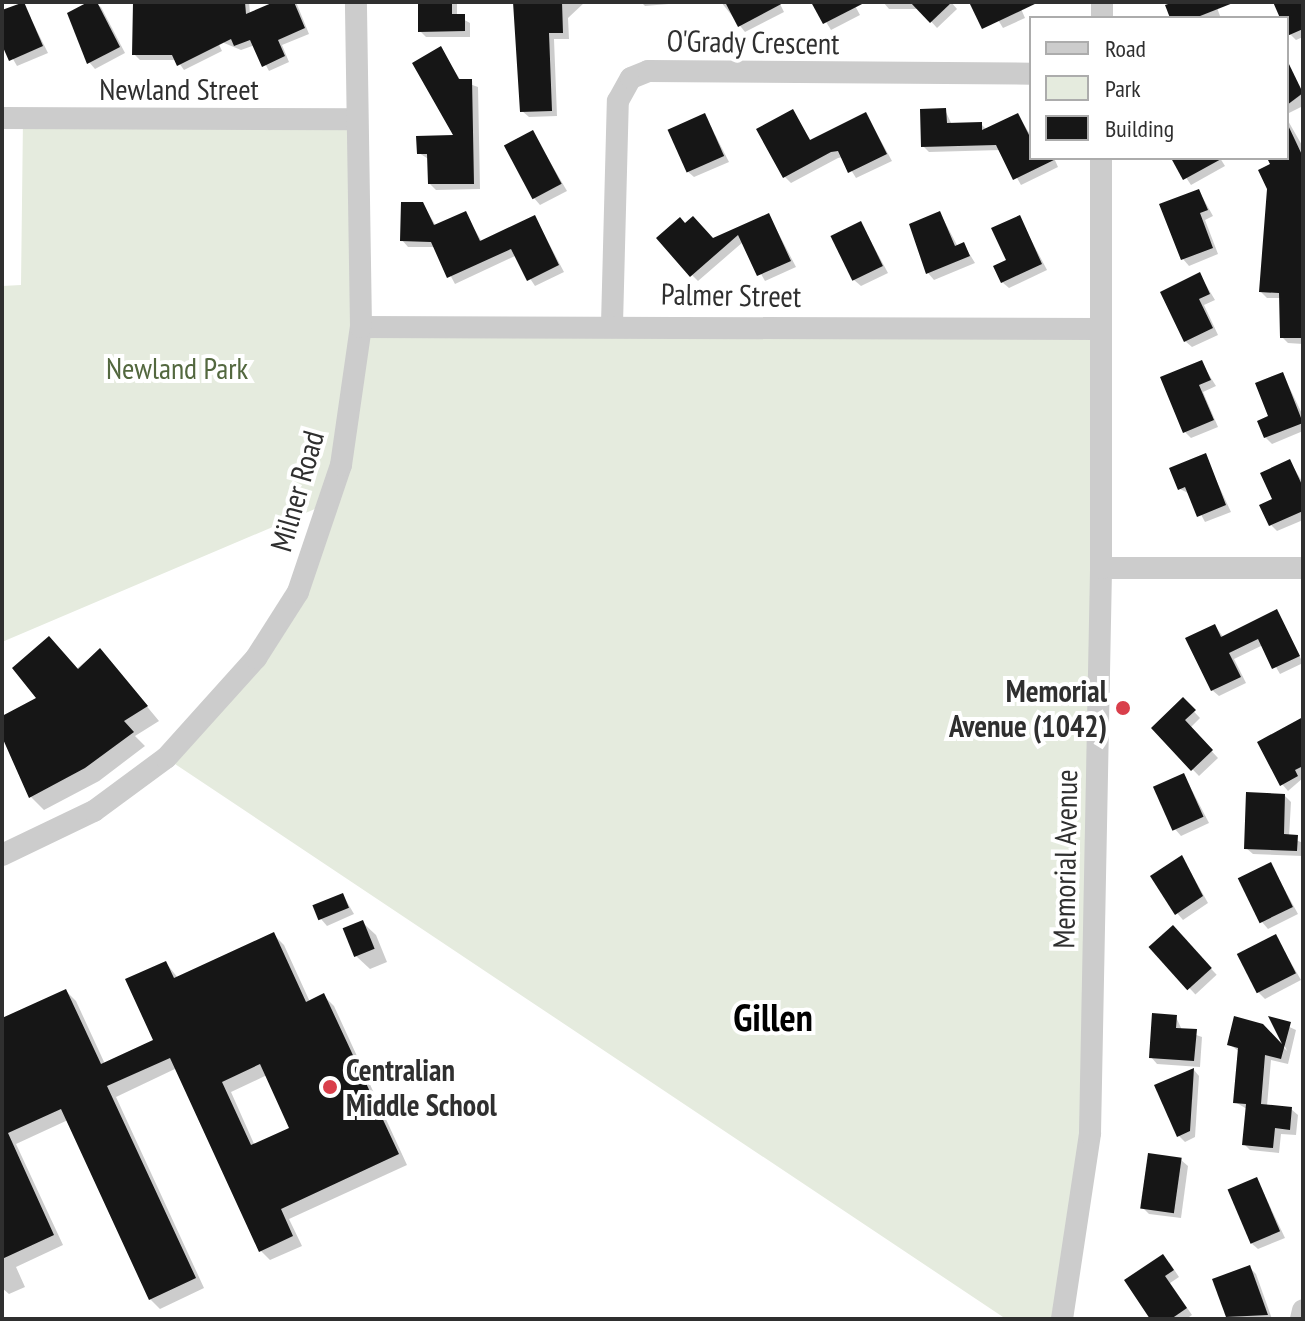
<!DOCTYPE html>
<style>
body{margin:0}
#map{position:relative;width:1305px;height:1321px;overflow:hidden;background:#fff;font-family:"PT Sans Narrow",sans-serif}
div>[style]{position:absolute}
.green>*{inset:0;background:#e5ebde}
.shadow>*{inset:0;background:#0003;transform-origin:0 0}
.building>*{inset:0;background:#161616;transform-origin:0 0}
.minor>*{height:22px;margin:-11px;padding:0 11px;transform-origin:11px;border-radius:11px;background:#ccc}
.dots>*{width:22px;height:22px;translate:-50% -50%;box-sizing:border-box;border:4px solid #fff;border-radius:50%}
span{translate:-50% -50%;white-space:nowrap;text-align:center;line-height:1.15;-webkit-text-stroke:8px #fff;paint-order:stroke}
.street-label{font-size:30px;color:#2f2f2f}
.park-label{font-size:30px;color:#53683f}
.poi-label{font-size:30px;color:#2f2f2f;font-weight:700}
.right{translate:-100% -50%;text-align:right}
.left{translate:0 -50%;text-align:left}
.district-label{font-size:38px;color:#000;font-weight:700}
.frame{position:absolute;inset:0;border:4px solid #2f2f2f;pointer-events:none}
.legend{position:absolute;left:1029px;top:16px;width:260px;height:144px;box-sizing:border-box;background:#fff;border:2px solid #acacac;margin:0;padding:10px 14px;list-style:none;font-size:24px;color:#2f2f2f}
.legend li{display:flex;align-items:center;gap:16px;height:40px}
.legend b{width:40px;border:2px solid #acacac}
</style>
<div id="map">
<div class="green">
<i style="clip-path:polygon(23px 118px,355px 119px,361px 326px,1100px 329px,1090px 1133px,1062px 1319px,1006px 1319px,166px 758px,256px 658px,329px 503px,2px 642px,2px 286px,21px 285px)"></i>
</div>
<div class="shadow">
<i style="clip-path:polygon(92px 2px,101px 7px,125px 53px,95px 69px,89px 62px)"></i>
<i style="clip-path:polygon(149px 2px,199px 2px,222px 51px,184px 70px,177px 60px,140px 60px,134px 54px)"></i>
<i style="clip-path:polygon(221px 2px,249px 2px,250px 14px,279px 2px,296px 2px,309px 34px,282px 45px,289px 62px,269px 71px,255px 45px,241px 50px,224px 43px)"></i>
<i style="clip-path:polygon(420px 2px,457px 2px,457px 16px,470px 23px,470px 37px,426px 37px,420px 31px)"></i>
<i style="clip-path:polygon(515px 2px,585px 2px,568px 18px,569px 39px,554px 39px,557px 116px,529px 117px,522px 111px)"></i>
<i style="clip-path:polygon(641px 2px,692px 2px,645px 6px)"></i>
<i style="clip-path:polygon(721px 2px,779px 2px,784px 12px,745px 32px)"></i>
<i style="clip-path:polygon(814px 2px,853px 2px,860px 15px,831px 30px)"></i>
<i style="clip-path:polygon(951px 2px,957px 9px,937px 28px,920px 9px,889px 9px,883px 2px)"></i>
<i style="clip-path:polygon(987px 2px,1018px 2px,1025px 18px,1003px 28px)"></i>
<i style="clip-path:polygon(1179px 2px,1215px 2px,1220px 16px,1172px 18px)"></i>
<i style="clip-path:polygon(1276px 2px,1303px 2px,1303px 37px,1296px 40px,1290px 34px,1287px 18px)"></i>
<i style="clip-path:polygon(23px 3px,48px 53px,17px 66px,2px 40px,2px 12px)"></i>
<i style="clip-path:polygon(441px 49px,461px 81px,478px 87px,480px 189px,436px 190px,430px 184px,430px 160px,419px 153px,456px 137px)"></i>
<i style="clip-path:polygon(1287px 67px,1303px 93px,1303px 106px,1287px 114px)"></i>
<i style="clip-path:polygon(945px 110px,952px 125px,981px 124px,987px 130px,1018px 115px,1031px 136px,1031px 158px,1054px 158px,1058px 167px,1021px 185px,1001px 150px,929px 152px,923px 146px)"></i>
<i style="clip-path:polygon(792px 112px,811px 141px,866px 114px,892px 161px,856px 178px,843px 157px,838px 158px,791px 183px,785px 177px)"></i>
<i style="clip-path:polygon(705px 115px,729px 162px,694px 177px,687px 171px)"></i>
<i style="clip-path:polygon(1287px 119px,1303px 147px,1303px 179px,1270px 158px,1287px 158px)"></i>
<i style="clip-path:polygon(533px 133px,567px 191px,540px 205px,534px 198px)"></i>
<i style="clip-path:polygon(1173px 158px,1220px 158px,1225px 166px,1191px 185px)"></i>
<i style="clip-path:polygon(1199px 191px,1213px 216px,1205px 220px,1218px 254px,1189px 266px,1183px 259px)"></i>
<i style="clip-path:polygon(1303px 195px,1303px 344px,1288px 343px,1282px 337px,1281px 298px,1267px 298px,1261px 292px)"></i>
<i style="clip-path:polygon(423px 204px,436px 226px,465px 213px,482px 242px,535px 217px,564px 272px,535px 286px,515px 256px,455px 284px,435px 247px,408px 247px,402px 240px)"></i>
<i style="clip-path:polygon(940px 213px,958px 247px,964px 245px,975px 263px,934px 280px,928px 273px)"></i>
<i style="clip-path:polygon(769px 215px,796px 267px,765px 281px,743px 242px,698px 281px,692px 275px,686px 225px,713px 240px)"></i>
<i style="clip-path:polygon(1019px 217px,1047px 270px,1009px 288px,1002px 282px)"></i>
<i style="clip-path:polygon(861px 223px,888px 273px,861px 286px,854px 280px)"></i>
<i style="clip-path:polygon(1200px 275px,1215px 300px,1204px 305px,1218px 335px,1192px 347px,1185px 341px)"></i>
<i style="clip-path:polygon(1201px 362px,1216px 386px,1203px 392px,1218px 427px,1191px 438px,1185px 432px)"></i>
<i style="clip-path:polygon(1283px 374px,1303px 416px,1303px 431px,1272px 444px,1265px 437px)"></i>
<i style="clip-path:polygon(1205px 456px,1231px 512px,1205px 522px,1190px 494px,1180px 489px)"></i>
<i style="clip-path:polygon(1290px 462px,1303px 483px,1303px 520px,1277px 531px,1271px 525px,1275px 500px)"></i>
<i style="clip-path:polygon(1277px 612px,1303px 663px,1280px 674px,1263px 645px,1234px 659px,1246px 683px,1219px 696px,1212px 690px,1215px 626px,1224px 638px)"></i>
<i style="clip-path:polygon(100px 650px,159px 721px,135px 736px,145px 746px,99px 781px,44px 810px,31px 797px,2px 732px,2px 718px,39px 699px)"></i>
<i style="clip-path:polygon(1183px 700px,1200px 718px,1190px 728px,1218px 758px,1199px 776px,1153px 728px)"></i>
<i style="clip-path:polygon(1303px 720px,1303px 778px,1288px 791px,1282px 784px)"></i>
<i style="clip-path:polygon(1184px 775px,1209px 823px,1181px 836px,1175px 829px)"></i>
<i style="clip-path:polygon(1284px 795px,1291px 802px,1289px 837px,1303px 843px,1303px 856px,1253px 854px,1246px 848px)"></i>
<i style="clip-path:polygon(1182px 857px,1208px 903px,1183px 920px,1177px 913px)"></i>
<i style="clip-path:polygon(1271px 865px,1298px 914px,1268px 929px,1262px 922px)"></i>
<i style="clip-path:polygon(343px 895px,354px 914px,327px 926px,321px 919px)"></i>
<i style="clip-path:polygon(362px 922px,376px 935px,387px 962px,370px 969px,356px 956px)"></i>
<i style="left:1173px;top:928px;width:64px;height:29px;rotate:47deg"></i>
<i style="clip-path:polygon(evenodd,274px 935px,284px 945px,310px 1002px,324px 996px,334px 1006px,407px 1165px,289px 1219px,302px 1246px,270px 1260px,260px 1250px,177px 1068px,116px 1097px,204px 1288px,160px 1309px,150px 1299px,68px 1120px,16px 1144px,63px 1245px,16px 1267px,25px 1287px,9px 1294px,2px 1288px,2px 1020px,66px 991px,76px 1001px,105px 1064px,156px 1041px,166px 963px,178px 978px,274px 935px,267px 1075px,292px 1129px,255px 1146px,231px 1092px,267px 1075px)"></i>
<i style="clip-path:polygon(1276px 937px,1301px 980px,1265px 999px,1258px 992px)"></i>
<i style="clip-path:polygon(1176px 1017px,1182px 1030px,1202px 1037px,1200px 1067px,1157px 1064px,1151px 1057px)"></i>
<i style="clip-path:polygon(1272px 1019px,1296px 1030px,1288px 1064px,1271px 1060px,1267px 1106px,1291px 1109px,1298px 1115px,1296px 1135px,1281px 1134px,1279px 1153px,1250px 1150px,1244px 1144px,1247px 1109px,1235px 1102px,1240px 1052px,1229px 1044px,1262px 1025px,1287px 1051px)"></i>
<i style="clip-path:polygon(1194px 1070px,1199px 1076px,1195px 1137px,1185px 1142px,1179px 1136px)"></i>
<i style="clip-path:polygon(1181px 1160px,1188px 1166px,1181px 1218px,1149px 1214px,1143px 1208px)"></i>
<i style="clip-path:polygon(1257px 1179px,1285px 1238px,1258px 1249px,1251px 1243px)"></i>
<i style="clip-path:polygon(1169px 1262px,1179px 1277px,1170px 1283px,1192px 1315px,1186px 1319px,1153px 1319px)"></i>
<i style="clip-path:polygon(1249px 1267px,1256px 1274px,1272px 1319px,1227px 1316px)"></i>
</div>
<div class="building">
<i style="clip-path:polygon(24px 2px,43px 46px,9px 61px,2px 45px,2px 10px)"></i>
<i style="clip-path:polygon(88px 2px,97px 2px,120px 47px,87px 64px,67px 13px)"></i>
<i style="clip-path:polygon(133px 2px,245px 2px,246px 14px,274px 2px,294px 2px,305px 28px,278px 40px,285px 56px,262px 67px,250px 40px,234px 46px,231px 39px,177px 66px,172px 55px,132px 55px)"></i>
<i style="clip-path:polygon(418px 2px,452px 2px,452px 14px,465px 14px,465px 31px,418px 32px)"></i>
<i style="clip-path:polygon(513px 2px,562px 2px,563px 33px,549px 33px,552px 111px,520px 112px)"></i>
<i style="clip-path:polygon(725px 2px,785px 2px,738px 27px)"></i>
<i style="clip-path:polygon(811px 2px,866px 2px,823px 24px)"></i>
<i style="clip-path:polygon(910px 2px,952px 2px,930px 23px)"></i>
<i style="clip-path:polygon(969px 2px,1039px 2px,982px 29px)"></i>
<i style="clip-path:polygon(1174px 2px,1233px 2px,1233px 3px,1195px 18px,1170px 18px,1165px 5px)"></i>
<i style="clip-path:polygon(1273px 2px,1303px 2px,1303px 29px,1287px 36px,1287px 18px,1280px 18px)"></i>
<i style="clip-path:polygon(441px 46px,459px 79px,472px 79px,474px 184px,428px 184px,427px 154px,417px 154px,416px 136px,453px 135px,412px 63px)"></i>
<i style="clip-path:polygon(1287px 60px,1303px 93px,1287px 105px)"></i>
<i style="clip-path:polygon(946px 108px,947px 123px,982px 122px,982px 130px,1018px 113px,1031px 139px,1031px 158px,1058px 158px,1013px 180px,996px 145px,921px 147px,920px 109px)"></i>
<i style="clip-path:polygon(793px 109px,810px 140px,866px 112px,887px 154px,848px 173px,838px 151px,831px 152px,783px 178px,756px 129px)"></i>
<i style="left:705px;top:113px;width:47px;height:41px;rotate:66deg"></i>
<i style="clip-path:polygon(1287px 123px,1303px 157px,1303px 338px,1280px 338px,1279px 293px,1259px 292px,1267px 189px,1258px 170px,1270px 164px,1267px 158px,1287px 158px)"></i>
<i style="left:533px;top:130px;width:61px;height:33px;rotate:62deg"></i>
<i style="clip-path:polygon(1171px 158px,1223px 158px,1183px 180px)"></i>
<i style="clip-path:polygon(1199px 189px,1208px 210px,1200px 213px,1213px 248px,1181px 260px,1159px 204px)"></i>
<i style="clip-path:polygon(401px 202px,423px 202px,434px 225px,466px 211px,480px 241px,535px 215px,559px 265px,527px 281px,511px 249px,447px 278px,431px 242px,400px 241px)"></i>
<i style="clip-path:polygon(940px 211px,955px 246px,964px 242px,970px 256px,926px 274px,909px 224px)"></i>
<i style="clip-path:polygon(769px 213px,791px 261px,757px 276px,738px 235px,690px 277px,656px 238px,680px 217px,685px 223px,693px 216px,713px 238px)"></i>
<i style="clip-path:polygon(1020px 215px,1042px 264px,1001px 283px,993px 266px,1006px 260px,991px 228px)"></i>
<i style="left:861px;top:221px;width:50px;height:34px;rotate:64deg"></i>
<i style="clip-path:polygon(1200px 272px,1210px 294px,1199px 299px,1213px 328px,1184px 342px,1160px 292px)"></i>
<i style="clip-path:polygon(1202px 360px,1211px 380px,1199px 385px,1214px 420px,1183px 433px,1160px 377px)"></i>
<i style="clip-path:polygon(1283px 372px,1303px 423px,1264px 438px,1257px 421px,1268px 416px,1255px 383px)"></i>
<i style="clip-path:polygon(1206px 453px,1226px 505px,1197px 517px,1185px 487px,1178px 490px,1169px 468px)"></i>
<i style="clip-path:polygon(1290px 459px,1303px 487px,1303px 511px,1269px 526px,1259px 505px,1272px 499px,1260px 473px)"></i>
<i style="clip-path:polygon(1277px 609px,1300px 656px,1272px 669px,1258px 639px,1229px 653px,1241px 677px,1211px 691px,1185px 638px,1215px 624px,1221px 637px)"></i>
<i style="clip-path:polygon(49px 636px,78px 669px,100px 648px,148px 706px,124px 721px,134px 732px,85px 768px,29px 798px,2px 737px,2px 716px,36px 698px,12px 668px)"></i>
<i style="clip-path:polygon(1183px 697px,1196px 710px,1185px 720px,1213px 750px,1191px 771px,1151px 728px)"></i>
<i style="clip-path:polygon(1303px 717px,1303px 766px,1295px 770px,1298px 776px,1280px 786px,1257px 742px)"></i>
<i style="left:1184px;top:773px;width:48px;height:34px;rotate:66deg"></i>
<i style="clip-path:polygon(1246px 792px,1285px 794px,1284px 834px,1298px 835px,1297px 851px,1244px 849px)"></i>
<i style="clip-path:polygon(1182px 855px,1203px 896px,1175px 915px,1150px 876px)"></i>
<i style="left:1271px;top:862px;width:50px;height:37px;rotate:64deg"></i>
<i style="left:343px;top:893px;width:16px;height:33px;rotate:68deg"></i>
<i style="left:363px;top:920px;width:31px;height:22px;rotate:68deg"></i>
<i style="left:1173px;top:925px;width:58px;height:33px;rotate:48deg"></i>
<i style="clip-path:polygon(evenodd,274px 932px,306px 1002px,324px 993px,399px 1154px,281px 1209px,293px 1236px,259px 1252px,170px 1058px,107px 1086px,196px 1278px,149px 1300px,61px 1109px,8px 1133px,54px 1235px,2px 1259px,2px 1018px,66px 989px,101px 1064px,153px 1040px,125px 979px,166px 961px,174px 978px,274px 932px,260px 1064px,289px 1128px,251px 1145px,222px 1082px,260px 1064px)"></i>
<i style="left:1276px;top:934px;width:44px;height:44px;rotate:63deg"></i>
<i style="clip-path:polygon(1152px 1013px,1177px 1015px,1176px 1028px,1197px 1029px,1194px 1061px,1149px 1058px)"></i>
<i style="clip-path:polygon(1234px 1016px,1263px 1024px,1282px 1044px,1268px 1016px,1291px 1022px,1281px 1059px,1265px 1055px,1261px 1104px,1292px 1107px,1290px 1130px,1275px 1128px,1273px 1148px,1242px 1145px,1246px 1104px,1233px 1103px,1238px 1048px,1227px 1045px)"></i>
<i style="clip-path:polygon(1194px 1068px,1190px 1131px,1177px 1137px,1154px 1085px)"></i>
<i style="left:1148px;top:1153px;width:34px;height:56px;rotate:8deg"></i>
<i style="left:1257px;top:1177px;width:59px;height:32px;rotate:67deg"></i>
<i style="clip-path:polygon(1163px 1254px,1174px 1270px,1165px 1276px,1187px 1308px,1171px 1319px,1150px 1319px,1124px 1280px)"></i>
<i style="clip-path:polygon(1250px 1265px,1268px 1315px,1226px 1317px,1212px 1279px)"></i>
</div>
<div class="minor">
<i style="left:1102px;top:18px;width:16px;rotate:-90deg"></i>
<i style="left:2px;top:118px;width:353px;rotate:0.2deg"></i>
<i style="left:612px;top:324px;width:223px;rotate:-88.5deg"></i>
<i style="left:618px;top:101px;width:26px;rotate:-61deg"></i>
<i style="left:631px;top:78px;width:18px;rotate:-22deg"></i>
<i style="left:648px;top:71px;width:383px;rotate:0.4deg"></i>
<i style="left:361px;top:327px;width:739px;rotate:0.16deg"></i>
<i style="left:1101px;top:568px;width:202px"></i>
<i style="left:2px;top:855px;width:102px;rotate:-25.6deg"></i>
<i style="left:94px;top:811px;width:89px;rotate:-36.4deg"></i>
<i style="left:166px;top:758px;width:135px;rotate:-48deg"></i>
<i style="left:256px;top:658px;width:78px;rotate:-57.5deg"></i>
<i style="left:298px;top:592px;width:134px;rotate:-71.3deg"></i>
<i style="left:341px;top:465px;width:139px;rotate:-81.8deg"></i>
<i style="left:361px;top:327px;width:325px;rotate:-90.9deg"></i>
<i style="left:1062px;top:1319px;width:188px;rotate:-81.4deg"></i>
<i style="left:1090px;top:1133px;width:565px;rotate:-88.88deg"></i>
<i style="left:1101px;top:568px;width:410px;rotate:-90deg"></i>
<i style="left:1301px;top:1319px;width:9px;rotate:-77deg"></i>
</div>
<div class="dots">
<i style="left:1123px;top:708px;background:#d93f4b"></i>
<i style="left:330px;top:1087px;background:#d93f4b"></i>
</div>
<div class="street-label">
<span style="left:753px;top:42px;rotate:1deg">O'Grady Crescent</span>
<span style="left:179px;top:89px">Newland Street</span>
<span style="left:731px;top:295px;rotate:1deg">Palmer Street</span>
<span style="left:297px;top:491px;rotate:-74deg">Milner Road</span>
<span style="left:1065px;top:859px;rotate:-89deg">Memorial Avenue</span>
</div>
<div class="park-label">
<span style="left:177px;top:368px">Newland Park</span>
</div>
<div class="poi-label">
<span class="right" style="left:1107px;top:708px">Memorial<br>Avenue (1042)</span>
<span class="left" style="left:346px;top:1087px">Centralian<br>Middle School</span>
</div>
<div class="district-label">
<span style="left:773px;top:1017px">Gillen</span>
</div>
<div class="frame"></div>
<ul class="legend">
<li><b style="height:10px;background:#ccc"></b>Road</li>
<li><b style="height:22px;background:#e5ebde"></b>Park</li>
<li><b style="height:22px;background:#161616"></b>Building</li>
</ul>
</div>
